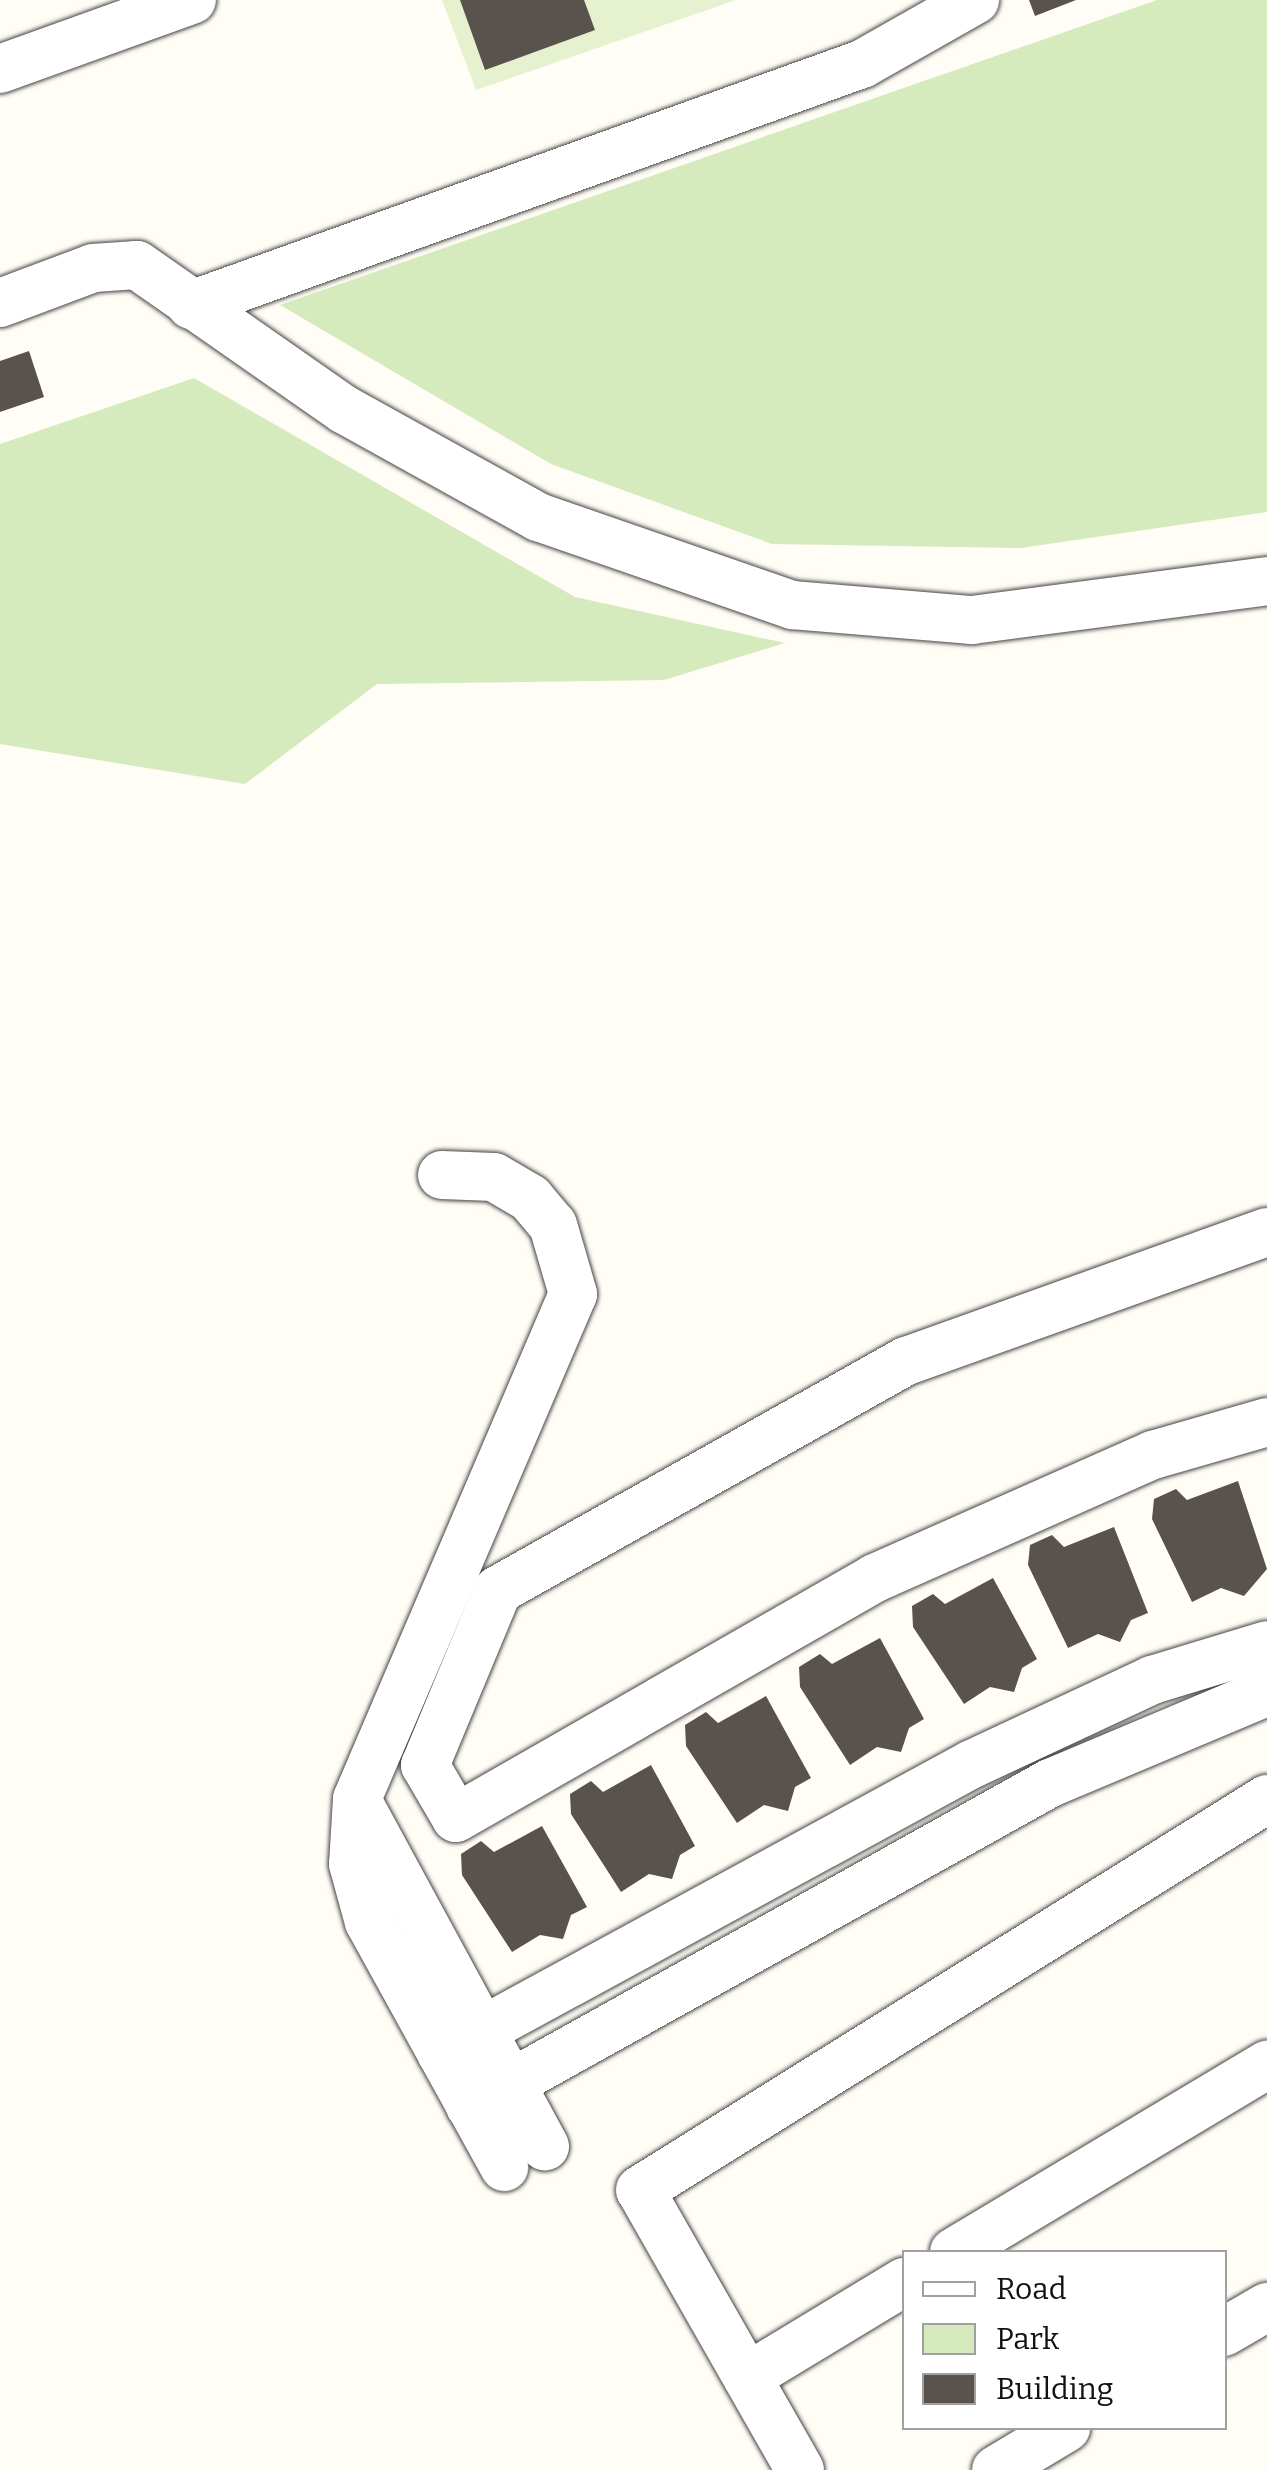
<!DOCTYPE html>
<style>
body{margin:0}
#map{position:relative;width:1267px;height:2470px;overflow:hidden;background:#fffdf5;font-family:Bitter,serif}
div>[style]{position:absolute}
.green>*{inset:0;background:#d5ebbd}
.pitch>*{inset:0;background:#e6f2cf}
.building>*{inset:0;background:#5a524d}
.roads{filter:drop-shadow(0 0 2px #444) drop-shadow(0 0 2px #444)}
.minor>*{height:48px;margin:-24px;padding:0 24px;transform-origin:24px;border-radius:24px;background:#fff}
span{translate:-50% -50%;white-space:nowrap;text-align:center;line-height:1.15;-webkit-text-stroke:10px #fff;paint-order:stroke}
.legend{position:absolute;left:902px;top:2250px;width:325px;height:180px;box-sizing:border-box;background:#fff;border:2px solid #a0a0a0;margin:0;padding:12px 18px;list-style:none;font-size:30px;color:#111}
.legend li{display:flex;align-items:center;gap:20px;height:50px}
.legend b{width:50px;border:2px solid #a0a0a0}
</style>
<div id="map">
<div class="green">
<i style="clip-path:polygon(1157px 0,1267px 0,1267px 512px,1021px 548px,772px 544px,551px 464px,280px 305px)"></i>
<i style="clip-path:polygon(194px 378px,575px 597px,785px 643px,664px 680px,377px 684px,245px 784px,0 744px,0 444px)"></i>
</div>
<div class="pitch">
<i style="clip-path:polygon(442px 0,736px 0,476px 90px)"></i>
</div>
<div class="building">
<i style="clip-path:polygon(460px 0,584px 0,595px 30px,485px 70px)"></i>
<i style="clip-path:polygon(1029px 0,1076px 0,1035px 16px)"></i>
<i style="clip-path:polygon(29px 351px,44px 397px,0 412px,0 361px)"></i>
<i style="clip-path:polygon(1238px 1481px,1267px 1569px,1244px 1596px,1221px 1588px,1192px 1602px,1152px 1519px,1154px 1499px,1176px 1489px,1187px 1500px)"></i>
<i style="clip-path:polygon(1114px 1527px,1148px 1613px,1131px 1620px,1120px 1642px,1098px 1634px,1068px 1648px,1028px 1565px,1030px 1545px,1052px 1535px,1064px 1547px)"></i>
<i style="clip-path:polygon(993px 1578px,1037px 1659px,1022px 1668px,1014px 1692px,990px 1687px,964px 1704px,913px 1627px,912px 1606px,933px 1594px,945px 1604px)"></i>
<i style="clip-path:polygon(880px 1638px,924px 1719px,909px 1728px,901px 1752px,877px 1747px,850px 1765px,800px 1687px,799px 1667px,820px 1654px,832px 1664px)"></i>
<i style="clip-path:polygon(766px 1696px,811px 1778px,795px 1787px,788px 1811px,764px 1805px,737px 1823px,686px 1746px,685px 1725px,706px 1712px,718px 1723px)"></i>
<i style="clip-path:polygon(651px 1765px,695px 1846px,680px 1855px,672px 1879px,649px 1874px,621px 1892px,571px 1814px,570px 1794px,591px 1781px,603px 1792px)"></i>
<i style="clip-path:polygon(542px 1826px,587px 1907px,571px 1915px,563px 1939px,540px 1935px,512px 1952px,462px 1875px,461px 1854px,481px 1841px,494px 1852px)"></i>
</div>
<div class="roads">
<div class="minor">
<i style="left:0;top:69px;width:204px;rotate:-19.8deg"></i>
<i style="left:0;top:303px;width:99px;rotate:-20.6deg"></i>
<i style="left:93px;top:268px;width:44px;rotate:-3.9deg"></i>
<i style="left:137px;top:265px;width:254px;rotate:34.9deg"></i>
<i style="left:345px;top:410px;width:221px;rotate:29deg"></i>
<i style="left:538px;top:517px;width:269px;rotate:19.1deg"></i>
<i style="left:792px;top:605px;width:181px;rotate:4.8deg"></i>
<i style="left:972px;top:620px;width:298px;rotate:-7.5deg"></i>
<i style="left:191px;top:305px;width:713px;rotate:-19.76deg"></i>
<i style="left:862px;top:64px;width:130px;rotate:-29.5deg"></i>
<i style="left:442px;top:1175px;width:52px;rotate:2.2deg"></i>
<i style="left:494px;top:1177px;width:42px;rotate:30.3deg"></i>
<i style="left:530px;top:1198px;width:35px;rotate:50deg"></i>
<i style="left:553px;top:1225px;width:72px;rotate:73.8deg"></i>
<i style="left:573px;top:1294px;width:549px;rotate:113.16deg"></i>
<i style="left:357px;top:1799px;width:65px;rotate:93.5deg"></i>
<i style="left:353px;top:1864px;width:60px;rotate:74.6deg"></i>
<i style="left:369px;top:1922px;width:280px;rotate:61.1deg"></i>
<i style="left:1267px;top:1232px;width:383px;rotate:160.3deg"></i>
<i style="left:906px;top:1361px;width:468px;rotate:150.7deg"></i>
<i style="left:498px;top:1590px;width:190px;rotate:112.6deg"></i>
<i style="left:425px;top:1765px;width:61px;rotate:59.7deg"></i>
<i style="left:456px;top:1818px;width:483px;rotate:-29.8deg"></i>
<i style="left:875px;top:1578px;width:304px;rotate:-23.9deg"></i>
<i style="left:1153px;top:1455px;width:119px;rotate:-16.1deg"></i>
<i style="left:358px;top:1802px;width:392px;rotate:61.5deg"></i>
<i style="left:441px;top:2053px;width:605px;rotate:-28.56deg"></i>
<i style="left:972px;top:1764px;width:199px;rotate:-25deg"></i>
<i style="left:1152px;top:1680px;width:120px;rotate:-16.9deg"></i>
<i style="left:470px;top:2106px;width:664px;rotate:-29.11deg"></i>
<i style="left:1050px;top:1783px;width:235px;rotate:-22.8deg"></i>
<i style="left:954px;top:2252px;width:365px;rotate:-30.9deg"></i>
<i style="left:1224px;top:2332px;width:50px;rotate:-30.2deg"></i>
<i style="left:747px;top:2377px;width:184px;rotate:-31.2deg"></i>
<i style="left:800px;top:2470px;width:322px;rotate:-119.7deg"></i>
<i style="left:640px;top:2190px;width:739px;rotate:-31.95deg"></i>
<i style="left:996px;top:2470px;width:82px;rotate:-31deg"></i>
</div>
</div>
<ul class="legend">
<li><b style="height:12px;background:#fff"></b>Road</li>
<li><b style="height:28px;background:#d5ebbd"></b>Park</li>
<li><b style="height:28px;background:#5a524d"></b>Building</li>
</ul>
</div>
